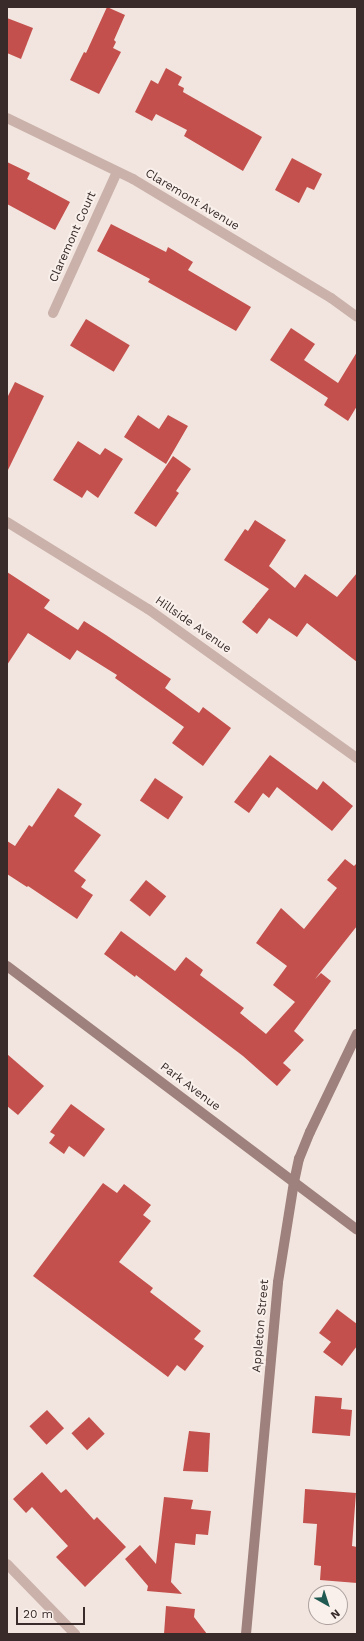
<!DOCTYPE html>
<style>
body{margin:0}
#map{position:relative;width:364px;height:1641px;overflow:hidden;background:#f2e5df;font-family:"Work Sans",sans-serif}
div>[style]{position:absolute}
.building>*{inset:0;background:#c3504c;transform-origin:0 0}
.street>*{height:10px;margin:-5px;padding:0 5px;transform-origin:5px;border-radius:5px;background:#cab2ab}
.secondary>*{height:10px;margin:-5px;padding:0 5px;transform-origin:5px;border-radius:5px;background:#9e817c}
span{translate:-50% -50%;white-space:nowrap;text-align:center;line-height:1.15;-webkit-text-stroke:4px #faf0eb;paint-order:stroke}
.street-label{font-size:12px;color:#382b2a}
.frame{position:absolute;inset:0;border:8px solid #382b2a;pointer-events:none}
.north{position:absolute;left:308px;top:1585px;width:40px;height:40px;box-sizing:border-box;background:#faf0eb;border:1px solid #aca19e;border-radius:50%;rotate:141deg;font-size:11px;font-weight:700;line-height:16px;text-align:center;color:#382b2a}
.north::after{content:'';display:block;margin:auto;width:14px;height:18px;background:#205951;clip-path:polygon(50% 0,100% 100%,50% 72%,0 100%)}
.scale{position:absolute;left:16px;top:1607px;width:69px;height:18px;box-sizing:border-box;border:2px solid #382b2a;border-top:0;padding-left:5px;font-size:12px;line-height:14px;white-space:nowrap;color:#382b2a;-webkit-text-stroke:3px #faf0eb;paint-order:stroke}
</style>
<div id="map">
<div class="building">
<i style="clip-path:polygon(107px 7px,125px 15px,114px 40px,116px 42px,113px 48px,121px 52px,99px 94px,70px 80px,84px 52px,86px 53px)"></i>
<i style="clip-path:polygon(7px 18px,33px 28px,21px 59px,7px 53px)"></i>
<i style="clip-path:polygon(166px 68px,182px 77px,178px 85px,184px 88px,183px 92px,262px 137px,243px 171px,184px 136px,187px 130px,156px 114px,152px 121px,135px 112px,151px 80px,158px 84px)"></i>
<i style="clip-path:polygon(292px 158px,322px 174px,314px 190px,307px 187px,299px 203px,275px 190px)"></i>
<i style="clip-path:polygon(7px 162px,30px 173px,27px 179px,70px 202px,55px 230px,7px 204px)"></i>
<i style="clip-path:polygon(111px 224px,166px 252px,168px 247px,193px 262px,188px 270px,251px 307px,236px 331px,148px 282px,150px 279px,97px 251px)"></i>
<i style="left:86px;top:319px;width:51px;height:31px;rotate:31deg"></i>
<i style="clip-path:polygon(291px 328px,315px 344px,304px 360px,338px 383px,357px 352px,357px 406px,348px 421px,324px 405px,328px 398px,270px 360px)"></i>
<i style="clip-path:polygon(15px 382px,44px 396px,7px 472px,7px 398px)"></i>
<i style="clip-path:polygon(138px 415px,159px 429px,168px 415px,188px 426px,166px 464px,124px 437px)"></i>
<i style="clip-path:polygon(78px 441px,100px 455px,105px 448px,123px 459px,98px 498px,87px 490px,82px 498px,53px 480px)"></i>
<i style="clip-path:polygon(173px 456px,191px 469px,176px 491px,179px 493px,156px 527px,134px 513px)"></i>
<i style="clip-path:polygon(255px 520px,286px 540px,269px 566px,295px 588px,305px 574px,337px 597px,357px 573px,357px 662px,307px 623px,297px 637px,269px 618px,257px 634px,242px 622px,269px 589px,224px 560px,245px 529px,248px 531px)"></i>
<i style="clip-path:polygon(7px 572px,50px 600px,44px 608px,78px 630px,84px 621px,106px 635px,171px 679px,165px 688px,199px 713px,203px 707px,231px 728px,203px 766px,172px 743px,184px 727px,115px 678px,117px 675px,77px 650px,70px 660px,28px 633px,7px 665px)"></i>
<i style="clip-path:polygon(270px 755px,317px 790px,323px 781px,353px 806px,332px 831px,277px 787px,269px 798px,263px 793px,249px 813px,234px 802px)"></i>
<i style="left:155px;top:778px;width:34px;height:27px;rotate:34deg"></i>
<i style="clip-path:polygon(58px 788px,82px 804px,74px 816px,101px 835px,74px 871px,86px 880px,81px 887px,93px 895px,77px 919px,28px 886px,27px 887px,7px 874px,7px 841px,15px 846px,29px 825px,32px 827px)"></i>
<i style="clip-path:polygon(345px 859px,354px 866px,357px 863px,357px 926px,315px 979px,321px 973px,331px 981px,294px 1031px,304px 1040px,283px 1063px,291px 1070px,277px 1086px,243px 1056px,136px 975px,135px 977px,104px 954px,121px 931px,175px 971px,186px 957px,203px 970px,200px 975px,244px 1008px,240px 1013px,266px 1034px,295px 1002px,273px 985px,287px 966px,256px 943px,281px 908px,304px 929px,337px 888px,327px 880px)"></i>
<i style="left:146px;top:880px;width:26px;height:26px;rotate:39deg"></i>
<i style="clip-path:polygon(7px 1054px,44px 1086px,18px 1115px,7px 1106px)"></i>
<i style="clip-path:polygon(71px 1104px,105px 1129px,84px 1157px,69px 1146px,64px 1154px,49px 1143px,55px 1135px,50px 1132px)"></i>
<i style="clip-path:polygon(103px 1183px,117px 1193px,124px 1184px,151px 1205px,143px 1215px,151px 1221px,119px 1262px,153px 1288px,150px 1292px,201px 1331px,194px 1339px,204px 1346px,185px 1371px,177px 1365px,168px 1377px,33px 1276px)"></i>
<i style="clip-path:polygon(337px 1309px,357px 1324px,357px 1346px,342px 1366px,323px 1352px,331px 1342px,319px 1333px)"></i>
<i style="clip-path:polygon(315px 1396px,342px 1398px,341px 1409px,352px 1410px,350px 1436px,312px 1433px)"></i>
<i style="left:47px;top:1410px;width:25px;height:24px;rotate:47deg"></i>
<i style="left:89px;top:1417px;width:23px;height:24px;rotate:47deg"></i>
<i style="clip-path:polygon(189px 1431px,210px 1433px,208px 1472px,183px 1471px)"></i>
<i style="clip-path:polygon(42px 1472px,61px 1493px,66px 1489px,94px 1520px,97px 1517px,126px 1547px,85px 1587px,56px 1557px,68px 1546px,32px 1507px,26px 1513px,13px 1499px)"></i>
<i style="clip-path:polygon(305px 1489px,356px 1493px,352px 1546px,357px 1547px,357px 1583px,320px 1580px,321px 1566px,314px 1565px,317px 1524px,303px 1523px)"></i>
<i style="clip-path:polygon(164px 1497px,193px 1500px,191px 1509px,211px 1511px,208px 1535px,196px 1534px,195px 1545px,175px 1543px,171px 1582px,182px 1594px,147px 1591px,148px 1586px,125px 1559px,140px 1545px,156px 1564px)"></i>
<i style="clip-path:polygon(166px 1606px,195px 1609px,194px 1617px,207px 1634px,164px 1634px)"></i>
</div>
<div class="street">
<i style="left:7px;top:118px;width:140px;rotate:25.8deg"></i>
<i style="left:133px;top:179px;width:231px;rotate:31deg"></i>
<i style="left:331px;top:298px;width:32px;rotate:36deg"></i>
<i style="left:53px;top:313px;width:155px;rotate:-65.6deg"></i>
<i style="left:7px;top:522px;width:166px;rotate:31.7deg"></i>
<i style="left:148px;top:609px;width:257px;rotate:35.5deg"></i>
<i style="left:7px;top:1564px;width:98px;rotate:45.8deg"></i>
</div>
<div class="secondary">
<i style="left:7px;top:966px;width:438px;rotate:37deg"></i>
<i style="left:246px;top:1634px;width:353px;rotate:-84.8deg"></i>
<i style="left:278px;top:1282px;width:101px;rotate:-80.9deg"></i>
<i style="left:294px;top:1182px;width:24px;rotate:-78deg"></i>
<i style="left:299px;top:1159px;width:29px;rotate:-68deg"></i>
<i style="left:310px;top:1132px;width:109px;rotate:-64.4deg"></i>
</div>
<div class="street-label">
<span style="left:192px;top:200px;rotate:31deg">Claremont Avenue</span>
<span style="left:73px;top:237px;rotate:-66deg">Claremont Court</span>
<span style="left:193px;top:625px;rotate:35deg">Hillside Avenue</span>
<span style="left:190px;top:1087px;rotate:37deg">Park Avenue</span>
<span style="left:261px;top:1326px;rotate:-85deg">Appleton Street</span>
</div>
<div class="frame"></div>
<div class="north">N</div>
<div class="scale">20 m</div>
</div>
